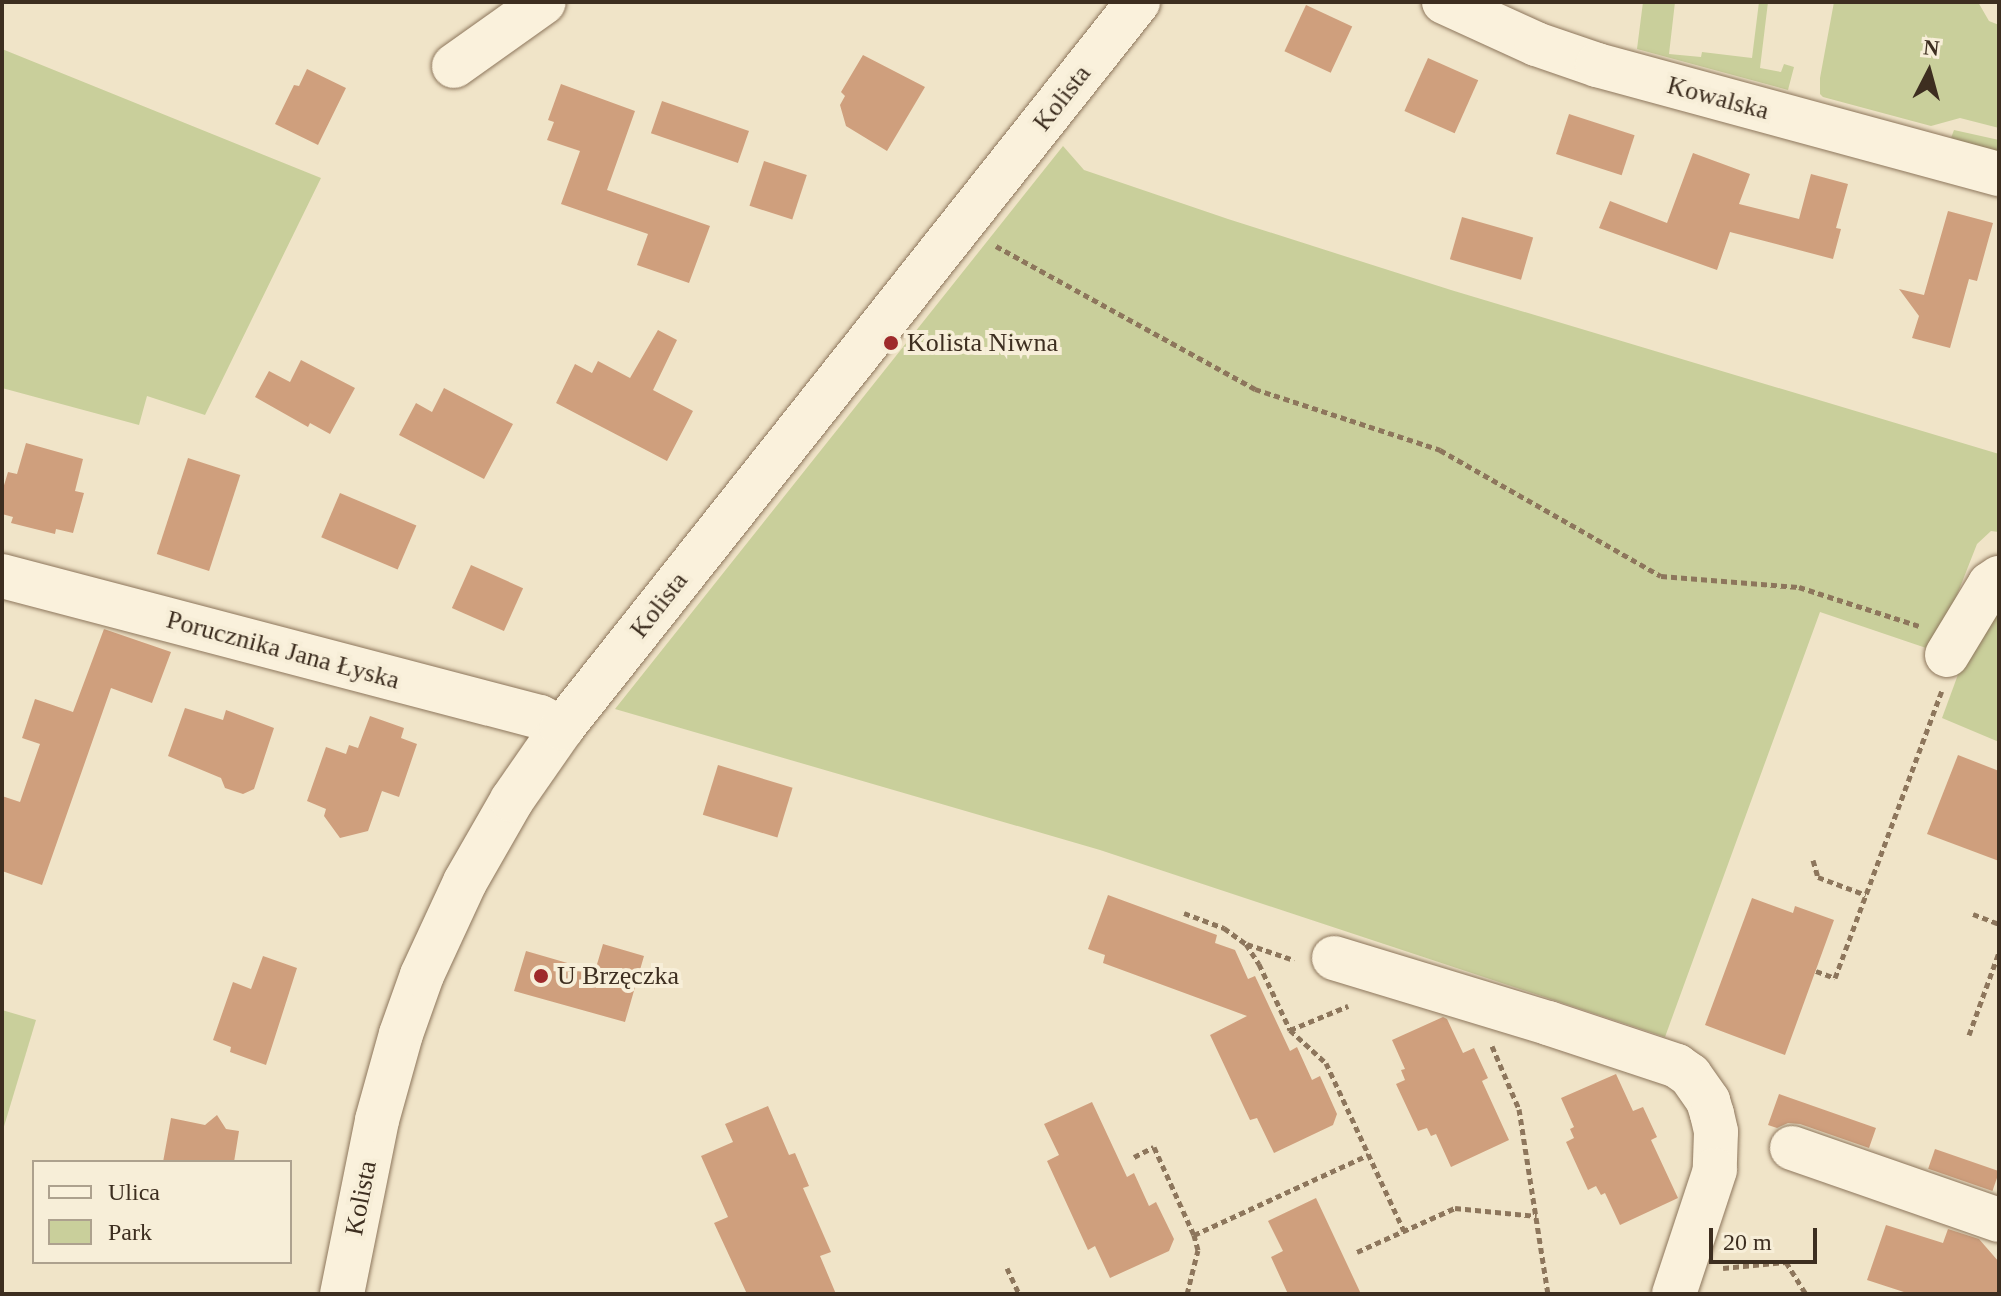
<!DOCTYPE html>
<meta charset="utf-8">
<style>
body{margin:0}
#map{position:relative;width:2001px;height:1296px;overflow:hidden;background:#f0e4c8;font-family:Georgia,serif}
div>[style]{position:absolute}
.green>*{inset:0;background:#c9cf9b}
.building>*{inset:0;background:#cf9f7d;transform-origin:0 0}
.path>*{height:5px;margin-top:-2.5px;transform-origin:0;background:repeating-linear-gradient(90deg,#8d765c 0 6px,transparent 0 10px)}
.roads{filter:drop-shadow(0 0 2px #8d765c) drop-shadow(0 0 2px #8d765c)}
.minor>*{height:44px;margin:-22px;padding:0 22px;transform-origin:22px;border-radius:22px;background:#faf1dc}
.dots>*{width:22px;height:22px;translate:-50% -50%;box-sizing:border-box;border:4px solid #f7eed8;border-radius:50%}
span{translate:-50% -50%;white-space:nowrap;text-align:center;line-height:1.15;-webkit-text-stroke:8px #f7eed8;paint-order:stroke}
.street-label{font-size:26px;color:#3d2e20}
.poi-label{font-size:26px;color:#3d2e20}
.left{translate:0 -50%;text-align:left}
.frame{position:absolute;inset:0;border:4px solid #3d2e20;pointer-events:none}
.legend{position:absolute;left:32px;top:1160px;width:260px;height:104px;box-sizing:border-box;background:#f7eed8;border:2px solid #ada18e;margin:0;padding:10px 14px;list-style:none;font-size:24px;color:#3d2e20}
.legend li{display:flex;align-items:center;gap:16px;height:40px}
.legend b{width:40px;border:2px solid #ada18e}
.north{position:absolute;left:1889px;top:32px;width:80px;height:80px;-webkit-text-stroke:6px #f7eed8;paint-order:stroke;rotate:6deg;font-size:22px;font-weight:700;line-height:32px;text-align:center;color:#3d2e20}
.north::after{content:'';display:block;margin:auto;width:28px;height:36px;background:#3d2e20;clip-path:polygon(50% 0,100% 100%,50% 72%,0 100%)}
.scale{position:absolute;left:1709px;top:1228px;width:108px;height:36px;box-sizing:border-box;border:4px solid #3d2e20;border-top:0;padding-left:10px;font-size:24px;line-height:28px;white-space:nowrap;color:#3d2e20;-webkit-text-stroke:6px #f7eed8;paint-order:stroke}
</style>
<div id="map">
<div class="green">
<i style="clip-path:polygon(1643px 2px,1675px 2px,1669px 54px,1701px 57px,1702px 52px,1752px 58px,1759px 2px,1768px 2px,1760px 68px,1781px 72px,1784px 64px,1794px 67px,1788px 90px,1637px 49px)"></i>
<i style="clip-path:polygon(1834px 2px,1978px 2px,1989px 21px,1999px 25px,1999px 128px,1960px 118px,1931px 126px,1823px 97px,1820px 94px,1820px 78px)"></i>
<i style="clip-path:polygon(2px 49px,321px 178px,205px 415px,147px 396px,139px 425px,2px 388px)"></i>
<i style="clip-path:polygon(1954px 130px,1999px 140px,1999px 152px,1951px 138px)"></i>
<i style="clip-path:polygon(1063px 146px,1084px 170px,1228px 219px,1451px 290px,1999px 454px,1999px 532px,1991px 531px,1977px 544px,1935px 651px,1820px 612px,1665px 1037px,1100px 850px,615px 709px)"></i>
<i style="clip-path:polygon(1999px 596px,1999px 742px,1942px 718px,1963px 661px)"></i>
<i style="clip-path:polygon(2px 1010px,36px 1020px,2px 1133px)"></i>
</div>
<div class="building">
<i style="left:1306px;top:5px;width:51px;height:51px;rotate:25deg"></i>
<i style="clip-path:polygon(863px 55px,925px 87px,887px 151px,846px 126px,840px 105px,845px 96px,841px 92px)"></i>
<i style="left:1428px;top:58px;width:55px;height:58px;rotate:24deg"></i>
<i style="clip-path:polygon(307px 69px,346px 88px,318px 145px,275px 124px,294px 85px,299px 86px)"></i>
<i style="clip-path:polygon(561px 84px,635px 111px,607px 190px,710px 226px,689px 283px,637px 265px,648px 234px,561px 204px,580px 151px,547px 140px,554px 122px,548px 120px)"></i>
<i style="left:662px;top:101px;width:92px;height:34px;rotate:19deg"></i>
<i style="left:1569px;top:114px;width:69px;height:42px;rotate:18deg"></i>
<i style="clip-path:polygon(1693px 153px,1750px 174px,1739px 204px,1799px 219px,1811px 174px,1848px 184px,1836px 228px,1841px 229px,1833px 259px,1730px 232px,1717px 270px,1599px 228px,1610px 201px,1667px 223px)"></i>
<i style="left:764px;top:161px;width:45px;height:47px;rotate:18deg"></i>
<i style="clip-path:polygon(1948px 211px,1993px 223px,1977px 281px,1969px 279px,1950px 348px,1912px 338px,1919px 316px,1899px 289px,1924px 295px)"></i>
<i style="left:1462px;top:217px;width:74px;height:44px;rotate:16deg"></i>
<i style="clip-path:polygon(658px 330px,677px 340px,653px 390px,693px 411px,667px 461px,556px 403px,575px 364px,592px 373px,598px 361px,630px 378px)"></i>
<i style="clip-path:polygon(301px 360px,355px 388px,330px 434px,310px 423px,308px 427px,255px 397px,269px 371px,290px 382px)"></i>
<i style="clip-path:polygon(444px 388px,513px 424px,484px 479px,399px 435px,416px 403px,432px 412px)"></i>
<i style="clip-path:polygon(26px 443px,83px 459px,75px 491px,84px 493px,73px 533px,56px 529px,55px 534px,11px 523px,13px 517px,2px 514px,2px 492px,8px 472px,17px 474px)"></i>
<i style="left:188px;top:458px;width:55px;height:101px;rotate:18deg"></i>
<i style="left:340px;top:493px;width:83px;height:48px;rotate:23deg"></i>
<i style="left:471px;top:565px;width:57px;height:47px;rotate:24deg"></i>
<i style="clip-path:polygon(104px 629px,171px 652px,152px 703px,111px 688px,42px 885px,2px 871px,2px 796px,20px 802px,40px 744px,22px 738px,35px 699px,73px 712px)"></i>
<i style="clip-path:polygon(185px 708px,223px 720px,226px 710px,274px 728px,254px 789px,243px 794px,225px 788px,221px 778px,168px 756px)"></i>
<i style="clip-path:polygon(370px 716px,404px 728px,401px 738px,417px 744px,399px 797px,382px 791px,368px 831px,340px 838px,324px 816px,326px 809px,307px 801px,326px 747px,346px 754px,349px 745px,358px 748px)"></i>
<i style="clip-path:polygon(1958px 755px,1999px 771px,1999px 861px,1927px 834px)"></i>
<i style="left:718px;top:765px;width:78px;height:52px;rotate:17deg"></i>
<i style="clip-path:polygon(1108px 895px,1217px 935px,1215px 943px,1235px 950px,1248px 979px,1255px 976px,1290px 1051px,1297px 1047px,1312px 1080px,1320px 1076px,1337px 1114px,1333px 1125px,1274px 1153px,1257px 1118px,1250px 1120px,1210px 1035px,1247px 1016px,1103px 963px,1105px 955px,1088px 949px)"></i>
<i style="clip-path:polygon(1752px 898px,1793px 913px,1795px 906px,1834px 920px,1785px 1055px,1705px 1025px)"></i>
<i style="clip-path:polygon(603px 944px,644px 956px,625px 1022px,514px 991px,526px 951px,595px 971px)"></i>
<i style="clip-path:polygon(263px 956px,297px 968px,266px 1065px,230px 1052px,231px 1047px,213px 1040px,233px 982px,251px 989px)"></i>
<i style="clip-path:polygon(1443px 1017px,1447px 1019px,1463px 1053px,1474px 1048px,1488px 1078px,1482px 1081px,1509px 1140px,1451px 1167px,1436px 1134px,1431px 1136px,1427px 1128px,1418px 1131px,1396px 1084px,1405px 1080px,1401px 1070px,1405px 1069px,1392px 1040px)"></i>
<i style="clip-path:polygon(1616px 1074px,1633px 1111px,1643px 1107px,1657px 1137px,1651px 1140px,1678px 1198px,1620px 1225px,1605px 1193px,1601px 1195px,1596px 1186px,1588px 1190px,1566px 1142px,1574px 1138px,1570px 1129px,1574px 1127px,1561px 1098px)"></i>
<i style="clip-path:polygon(1779px 1094px,1876px 1128px,1869px 1148px,1800px 1124px,1788px 1123px,1777px 1128px,1768px 1125px)"></i>
<i style="clip-path:polygon(1092px 1102px,1127px 1177px,1134px 1173px,1149px 1206px,1156px 1202px,1174px 1239px,1169px 1251px,1110px 1278px,1095px 1246px,1088px 1250px,1047px 1161px,1059px 1155px,1044px 1124px)"></i>
<i style="clip-path:polygon(768px 1106px,789px 1155px,795px 1153px,809px 1186px,803px 1188px,831px 1252px,820px 1256px,836px 1294px,747px 1294px,714px 1223px,728px 1217px,701px 1156px,733px 1142px,725px 1124px)"></i>
<i style="clip-path:polygon(217px 1115px,226px 1129px,239px 1131px,234px 1162px,163px 1162px,171px 1118px,205px 1125px)"></i>
<i style="left:1935px;top:1149px;width:68px;height:21px;rotate:19deg"></i>
<i style="clip-path:polygon(1316px 1198px,1361px 1294px,1288px 1294px,1271px 1257px,1283px 1251px,1268px 1221px)"></i>
<i style="clip-path:polygon(1886px 1225px,1943px 1243px,1948px 1229px,1979px 1239px,1999px 1262px,1999px 1294px,1910px 1294px,1867px 1280px)"></i>
</div>
<div class="path">
<i style="left:996px;top:246px;width:296px;rotate:28.9deg"></i>
<i style="left:1255px;top:389px;width:195px;rotate:18.2deg"></i>
<i style="left:1440px;top:450px;width:254px;rotate:29.7deg"></i>
<i style="left:1661px;top:576px;width:138px;rotate:4.6deg"></i>
<i style="left:1799px;top:587px;width:126px;rotate:18deg"></i>
<i style="left:1813px;top:860px;width:18px;rotate:74deg"></i>
<i style="left:1818px;top:877px;width:51px;rotate:20.6deg"></i>
<i style="left:1184px;top:913px;width:43px;rotate:20.6deg"></i>
<i style="left:1224px;top:928px;width:27px;rotate:36deg"></i>
<i style="left:1246px;top:944px;width:24px;rotate:57deg"></i>
<i style="left:1259px;top:964px;width:73px;rotate:64.8deg"></i>
<i style="left:1290px;top:1030px;width:49px;rotate:42.5deg"></i>
<i style="left:1326px;top:1063px;width:185px;rotate:65.1deg"></i>
<i style="left:1973px;top:914px;width:28px;rotate:21deg"></i>
<i style="left:1247px;top:944px;width:50px;rotate:18.8deg"></i>
<i style="left:1816px;top:971px;width:20px;rotate:20deg"></i>
<i style="left:1835px;top:978px;width:306px;rotate:-69.6deg"></i>
<i style="left:1290px;top:1030px;width:63px;rotate:-22.5deg"></i>
<i style="left:1969px;top:1035px;width:88px;rotate:-70.1deg"></i>
<i style="left:1492px;top:1046px;width:69px;rotate:66.8deg"></i>
<i style="left:1519px;top:1109px;width:187px;rotate:81.1deg"></i>
<i style="left:1134px;top:1157px;width:22px;rotate:-27deg"></i>
<i style="left:1154px;top:1147px;width:97px;rotate:65.6deg"></i>
<i style="left:1194px;top:1235px;width:192px;rotate:-24.7deg"></i>
<i style="left:1357px;top:1252px;width:107px;rotate:-24.2deg"></i>
<i style="left:1455px;top:1208px;width:82px;rotate:5.6deg"></i>
<i style="left:1007px;top:1268px;width:29px;rotate:65deg"></i>
<i style="left:1723px;top:1268px;width:63px;rotate:-5.4deg"></i>
<i style="left:1786px;top:1262px;width:38px;rotate:58deg"></i>
<i style="left:1187px;top:1294px;width:45px;rotate:-76deg"></i>
<i style="left:1198px;top:1250px;width:16px;rotate:-105deg"></i>
</div>
<div class="roads">
<div class="minor">
<i style="left:1444px;top:2px;width:101px;rotate:24.5deg"></i>
<i style="left:1536px;top:44px;width:65px;rotate:19deg"></i>
<i style="left:1597px;top:65px;width:417px;rotate:15.2deg"></i>
<i style="left:454px;top:66px;width:110px;rotate:-35.4deg"></i>
<i style="left:2px;top:576px;width:556px;rotate:14.69deg"></i>
<i style="left:540px;top:717px;width:25px;rotate:27deg"></i>
<i style="left:1947px;top:655px;width:83px;rotate:-58.8deg"></i>
<i style="left:1990px;top:584px;width:11px;rotate:-34deg"></i>
<i style="left:1334px;top:958px;width:224px;rotate:16.9deg"></i>
<i style="left:1548px;top:1023px;width:136px;rotate:18.4deg"></i>
<i style="left:1677px;top:1066px;width:16px;rotate:35deg"></i>
<i style="left:1690px;top:1075px;width:32px;rotate:55deg"></i>
<i style="left:1708px;top:1101px;width:14px;rotate:73deg"></i>
<i style="left:1712px;top:1114px;width:18px;rotate:77deg"></i>
<i style="left:1716px;top:1132px;width:38px;rotate:92deg"></i>
<i style="left:1715px;top:1170px;width:131px;rotate:108.3deg"></i>
<i style="left:1792px;top:1148px;width:219px;rotate:19.2deg"></i>
<i style="left:342px;top:1294px;width:177px;rotate:-78.6deg"></i>
<i style="left:377px;top:1120px;width:89px;rotate:-74.4deg"></i>
<i style="left:401px;top:1034px;width:63px;rotate:-70.4deg"></i>
<i style="left:422px;top:975px;width:102px;rotate:-65.2deg"></i>
<i style="left:465px;top:882px;width:95px;rotate:-60.2deg"></i>
<i style="left:512px;top:800px;width:88px;rotate:-55.2deg"></i>
<i style="left:562px;top:728px;width:927px;rotate:-51.57deg"></i>
</div>
</div>
<div class="dots">
<i style="left:891px;top:343px;background:#9e2a2b"></i>
<i style="left:541px;top:976px;background:#9e2a2b"></i>
</div>
<div class="street-label">
<span style="left:1062px;top:98px;rotate:-52deg">Kolista</span>
<span style="left:1718px;top:98px;rotate:15deg">Kowalska</span>
<span style="left:659px;top:605px;rotate:-52deg">Kolista</span>
<span style="left:283px;top:650px;rotate:15deg">Porucznika Jana Łyska</span>
<span style="left:361px;top:1198px;rotate:-79deg">Kolista</span>
</div>
<div class="poi-label">
<span class="left" style="left:907px;top:343px">Kolista Niwna</span>
<span class="left" style="left:557px;top:976px">U Brzęczka</span>
</div>
<div class="frame"></div>
<ul class="legend">
<li><b style="height:10px;background:#faf1dc"></b>Ulica</li>
<li><b style="height:22px;background:#c9cf9b"></b>Park</li>
</ul>
<div class="north">N</div>
<div class="scale">20 m</div>
</div>
